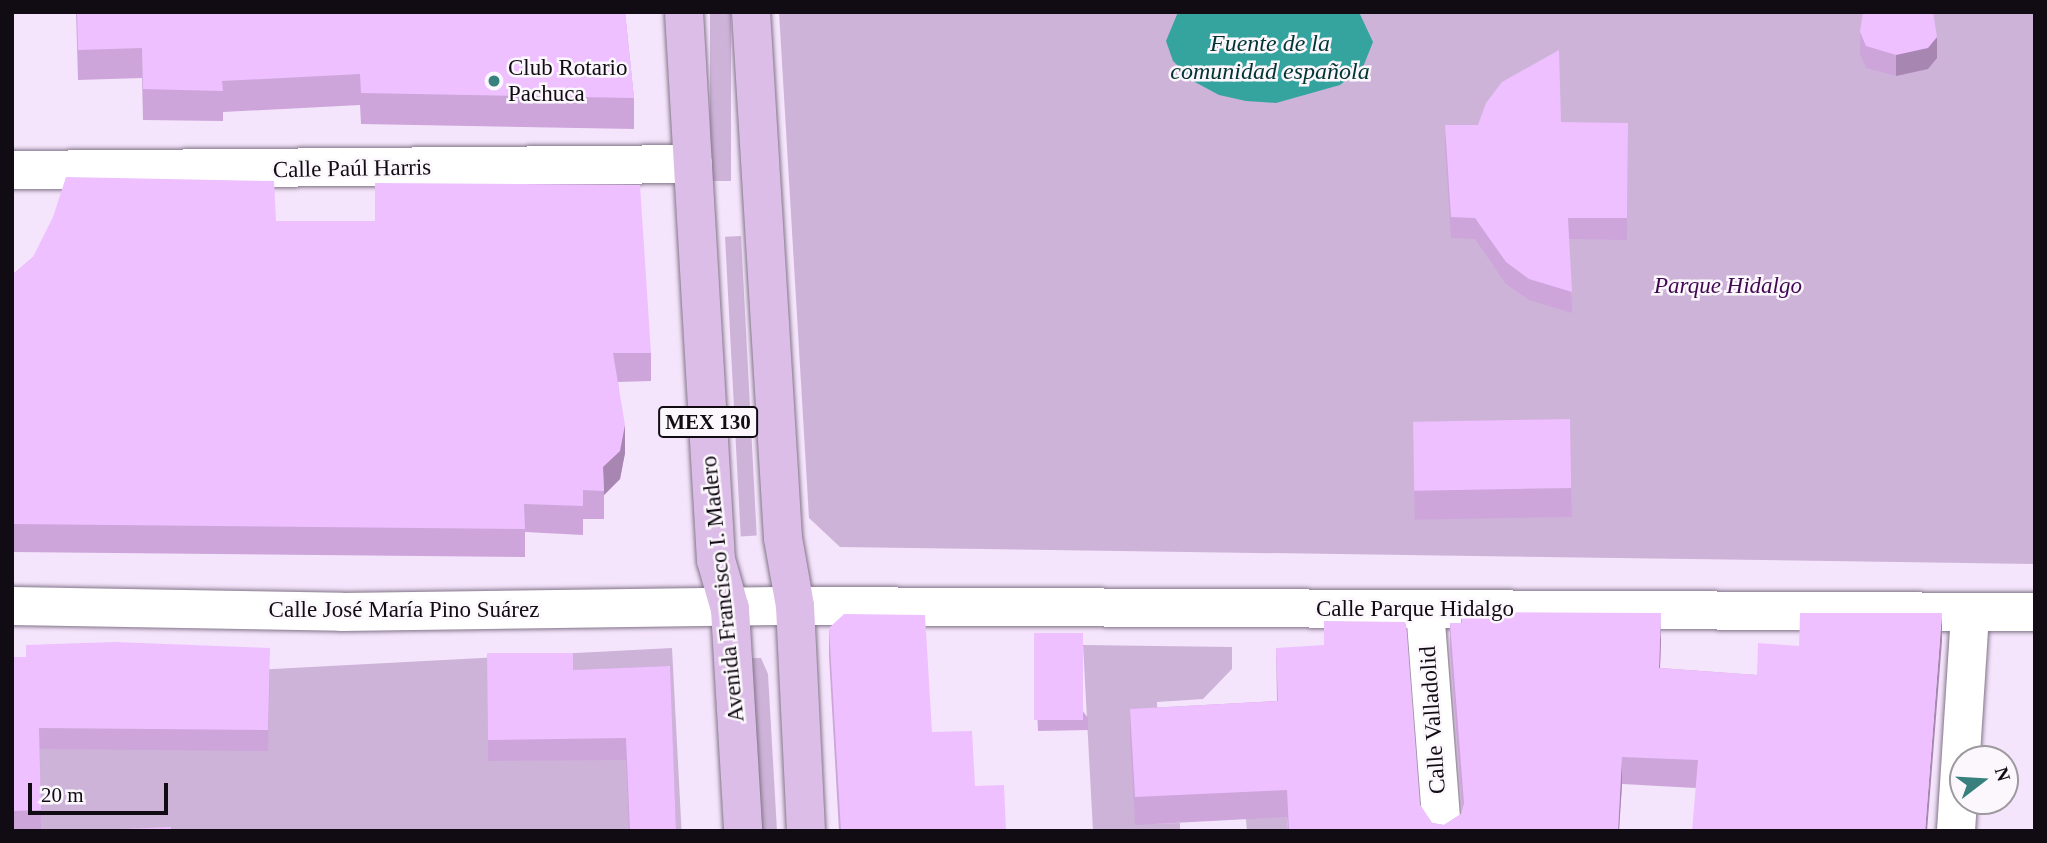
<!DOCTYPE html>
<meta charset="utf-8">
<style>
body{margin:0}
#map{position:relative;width:2047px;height:843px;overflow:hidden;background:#f5e5fc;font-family:"Times New Roman",serif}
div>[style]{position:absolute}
.green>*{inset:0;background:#ceb3d9;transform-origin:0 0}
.water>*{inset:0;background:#35a49f}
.roads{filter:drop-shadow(0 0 2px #827488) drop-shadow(0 0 2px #827488)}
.street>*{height:38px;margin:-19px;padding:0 19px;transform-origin:19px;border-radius:19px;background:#fff}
.secondary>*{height:38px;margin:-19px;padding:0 19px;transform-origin:19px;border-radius:19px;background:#fff}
.primary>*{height:38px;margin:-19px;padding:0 19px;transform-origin:19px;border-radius:19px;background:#dcbde8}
.wall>*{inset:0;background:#cda5db;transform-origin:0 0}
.shaded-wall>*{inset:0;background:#a786b2}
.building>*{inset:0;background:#eec0ff;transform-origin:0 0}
.dots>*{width:19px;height:19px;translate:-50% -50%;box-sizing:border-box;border:4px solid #fbf7fc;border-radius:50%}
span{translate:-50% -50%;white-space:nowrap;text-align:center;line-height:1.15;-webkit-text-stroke:5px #fbf7fc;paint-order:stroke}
.shield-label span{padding:2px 5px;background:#fbf7fc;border:2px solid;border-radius:5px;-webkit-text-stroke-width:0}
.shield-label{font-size:21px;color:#110c13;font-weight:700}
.poi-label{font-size:23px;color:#110c13}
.left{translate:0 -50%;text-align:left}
.street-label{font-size:23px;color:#110c13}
.park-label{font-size:23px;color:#410752;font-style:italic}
.water-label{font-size:24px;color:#003533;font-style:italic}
.frame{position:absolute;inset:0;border:14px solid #110c13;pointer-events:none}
.north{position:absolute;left:1949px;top:745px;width:70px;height:70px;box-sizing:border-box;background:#fbf7fc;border:2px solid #9d999f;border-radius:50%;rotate:73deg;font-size:19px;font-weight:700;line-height:28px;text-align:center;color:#110c13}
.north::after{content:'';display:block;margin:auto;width:24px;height:32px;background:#38807d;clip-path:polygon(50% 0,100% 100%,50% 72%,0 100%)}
.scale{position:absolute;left:28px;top:783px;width:140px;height:32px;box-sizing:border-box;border:4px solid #110c13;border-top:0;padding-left:9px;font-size:21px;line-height:24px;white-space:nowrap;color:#110c13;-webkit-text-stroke:5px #fbf7fc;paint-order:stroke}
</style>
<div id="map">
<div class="green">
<i style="left:710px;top:12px;width:21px;height:169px"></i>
<i style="clip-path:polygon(779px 12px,2035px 12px,2035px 564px,840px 547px,809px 518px)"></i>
<i style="left:741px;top:236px;width:300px;height:16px;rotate:87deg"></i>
<i style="clip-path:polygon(1083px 645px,1232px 647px,1232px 669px,1203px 699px,1157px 702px,1158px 735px,1135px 824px,1180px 823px,1180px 831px,1093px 831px)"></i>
<i style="left:672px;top:648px;width:183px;height:660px;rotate:87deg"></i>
<i style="clip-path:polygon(752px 658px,761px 658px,768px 674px,777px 831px,755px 831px)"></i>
<i style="left:1286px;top:807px;width:24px;height:41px;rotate:85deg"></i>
</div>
<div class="water">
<i style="clip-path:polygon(1178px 12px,1359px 12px,1373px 42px,1363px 67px,1340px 85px,1276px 103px,1246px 101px,1219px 95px,1193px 81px,1173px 61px,1166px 41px)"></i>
</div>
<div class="roads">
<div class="street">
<i style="left:12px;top:170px;width:681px;rotate:-0.5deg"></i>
<i style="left:795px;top:606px;width:1240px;rotate:0.28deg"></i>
<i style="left:1425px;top:610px;width:222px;rotate:85.6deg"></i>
<i style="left:1956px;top:831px;width:219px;rotate:-86.3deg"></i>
</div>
<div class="secondary">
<i style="left:12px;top:606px;width:330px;rotate:1deg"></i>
<i style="left:342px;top:612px;width:453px;rotate:-0.8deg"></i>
</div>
<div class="primary">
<i style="left:684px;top:12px;width:549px;rotate:86.66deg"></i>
<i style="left:716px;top:560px;width:51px;rotate:74.1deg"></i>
<i style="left:730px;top:609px;width:222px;rotate:86.6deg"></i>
<i style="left:751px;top:12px;width:527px;rotate:86.52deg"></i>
<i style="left:783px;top:538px;width:69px;rotate:80deg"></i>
<i style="left:795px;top:606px;width:225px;rotate:87.2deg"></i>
</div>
</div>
<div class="wall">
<i style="clip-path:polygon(76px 12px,625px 12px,634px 98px,634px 129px,361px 124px,360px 105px,223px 112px,223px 121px,143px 120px,142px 78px,78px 80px)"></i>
<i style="clip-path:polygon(1860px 32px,1937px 58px,1928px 69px,1896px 76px,1866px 68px,1860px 54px)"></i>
<i style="clip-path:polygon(1561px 122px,1628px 123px,1627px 240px,1569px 239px,1572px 313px,1529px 300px,1506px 284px,1475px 239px,1451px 238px,1445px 147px,1445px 125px,1478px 125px)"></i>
<i style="clip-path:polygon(375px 183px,651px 353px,651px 381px,618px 382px,625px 453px,620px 479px,604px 495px,604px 519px,583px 519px,583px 535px,525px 532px,525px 557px,12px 552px,12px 275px,33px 257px,276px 221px,375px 221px)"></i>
<i style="left:1570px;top:419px;width:98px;height:157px;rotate:89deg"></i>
<i style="clip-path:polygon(1461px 612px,1661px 640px,1660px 668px,1757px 675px,1799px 646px,1942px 641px,1696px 788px,1622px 784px,1619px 831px,1288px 831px,1287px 817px,1135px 825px,1130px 736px,1130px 709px,1277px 701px,1276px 648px,1420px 805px,1432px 823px,1444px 825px,1461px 814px,1462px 810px,1450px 650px,1450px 623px,1461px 623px)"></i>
<i style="clip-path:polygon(829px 628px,975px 786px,1006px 831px,839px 831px,829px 656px)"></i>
<i style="clip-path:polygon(1034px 645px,1088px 718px,1088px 730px,1038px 731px)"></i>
<i style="clip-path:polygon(487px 653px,573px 670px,670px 666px,676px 831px,629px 831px,626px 760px,488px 761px)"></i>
<i style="clip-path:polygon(12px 657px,270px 670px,268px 751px,40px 749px,41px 831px,12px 831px)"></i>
</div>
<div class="shaded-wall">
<i style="clip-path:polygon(1937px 37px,1937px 58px,1928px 69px,1896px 76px,1896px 55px)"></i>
<i style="clip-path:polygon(625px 425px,625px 453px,620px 479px,604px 495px,603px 467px)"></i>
<i style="clip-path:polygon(1661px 613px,1661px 640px,1659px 696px,1659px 668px)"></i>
<i style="clip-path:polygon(1942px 613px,1942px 641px,1927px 831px,1925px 831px)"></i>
<i style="clip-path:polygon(1622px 757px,1622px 784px,1619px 831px,1618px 831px)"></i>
</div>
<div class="building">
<i style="clip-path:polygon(77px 12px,625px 12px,634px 98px,361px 93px,360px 74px,222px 81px,223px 91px,143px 89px,142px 48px,78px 50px)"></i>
<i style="clip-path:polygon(1863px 12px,1933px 12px,1937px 37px,1928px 48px,1896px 55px,1866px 46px,1860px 32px)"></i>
<i style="clip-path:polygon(1559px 50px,1561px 122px,1628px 123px,1627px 218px,1568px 218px,1572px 292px,1529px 279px,1506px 262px,1475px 218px,1451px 217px,1445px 125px,1478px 125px,1486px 103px,1502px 82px)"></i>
<i style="clip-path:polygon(66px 177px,274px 181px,276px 221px,375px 221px,375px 183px,640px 185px,651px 353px,613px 353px,625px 425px,620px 451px,603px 467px,604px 491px,583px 490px,583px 506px,524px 504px,525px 529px,12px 524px,12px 275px,33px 257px,53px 217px)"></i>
<i style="left:1570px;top:419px;width:69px;height:157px;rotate:89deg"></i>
<i style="clip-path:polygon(1461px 612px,1661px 613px,1659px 668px,1757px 675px,1758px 643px,1799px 646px,1800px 613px,1942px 613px,1925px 831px,1692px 831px,1698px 760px,1622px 757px,1618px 831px,1289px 831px,1287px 790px,1135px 797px,1130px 709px,1278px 701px,1276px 648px,1324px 645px,1324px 621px,1406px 622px,1420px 805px,1432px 823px,1444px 825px,1461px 814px,1464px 803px,1450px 623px,1462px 623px)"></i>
<i style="clip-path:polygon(844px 614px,925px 615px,932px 732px,972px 731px,975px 786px,1004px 785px,1006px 831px,841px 831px,829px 628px)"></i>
<i style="left:1034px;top:633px;width:49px;height:87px"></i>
<i style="clip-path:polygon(114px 642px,270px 648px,268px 730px,39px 728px,41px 810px,12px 811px,12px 657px,26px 657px,26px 645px)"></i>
<i style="clip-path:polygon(487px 653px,573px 653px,573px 670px,670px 666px,676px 831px,630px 831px,626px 738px,488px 740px)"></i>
<i style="clip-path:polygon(171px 827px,171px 831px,98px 830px)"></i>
</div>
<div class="dots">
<i style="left:494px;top:81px;background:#38807d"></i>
</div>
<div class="shield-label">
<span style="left:708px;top:422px">MEX 130</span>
</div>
<div class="poi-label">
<span class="left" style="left:508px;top:81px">Club Rotario<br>Pachuca</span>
</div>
<div class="street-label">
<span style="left:352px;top:169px;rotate:-1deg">Calle Paúl Harris</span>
<span style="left:723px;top:589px;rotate:-96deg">Avenida Francisco I. Madero</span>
<span style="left:1415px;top:609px">Calle Parque Hidalgo</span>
<span style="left:404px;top:610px">Calle José María Pino Suárez</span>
<span style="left:1433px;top:720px;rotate:-94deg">Calle Valladolid</span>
</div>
<div class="park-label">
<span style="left:1728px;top:286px">Parque Hidalgo</span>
</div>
<div class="water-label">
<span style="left:1270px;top:58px">Fuente de la<br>comunidad española</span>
</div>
<div class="frame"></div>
<div class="north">N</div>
<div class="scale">20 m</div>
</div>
